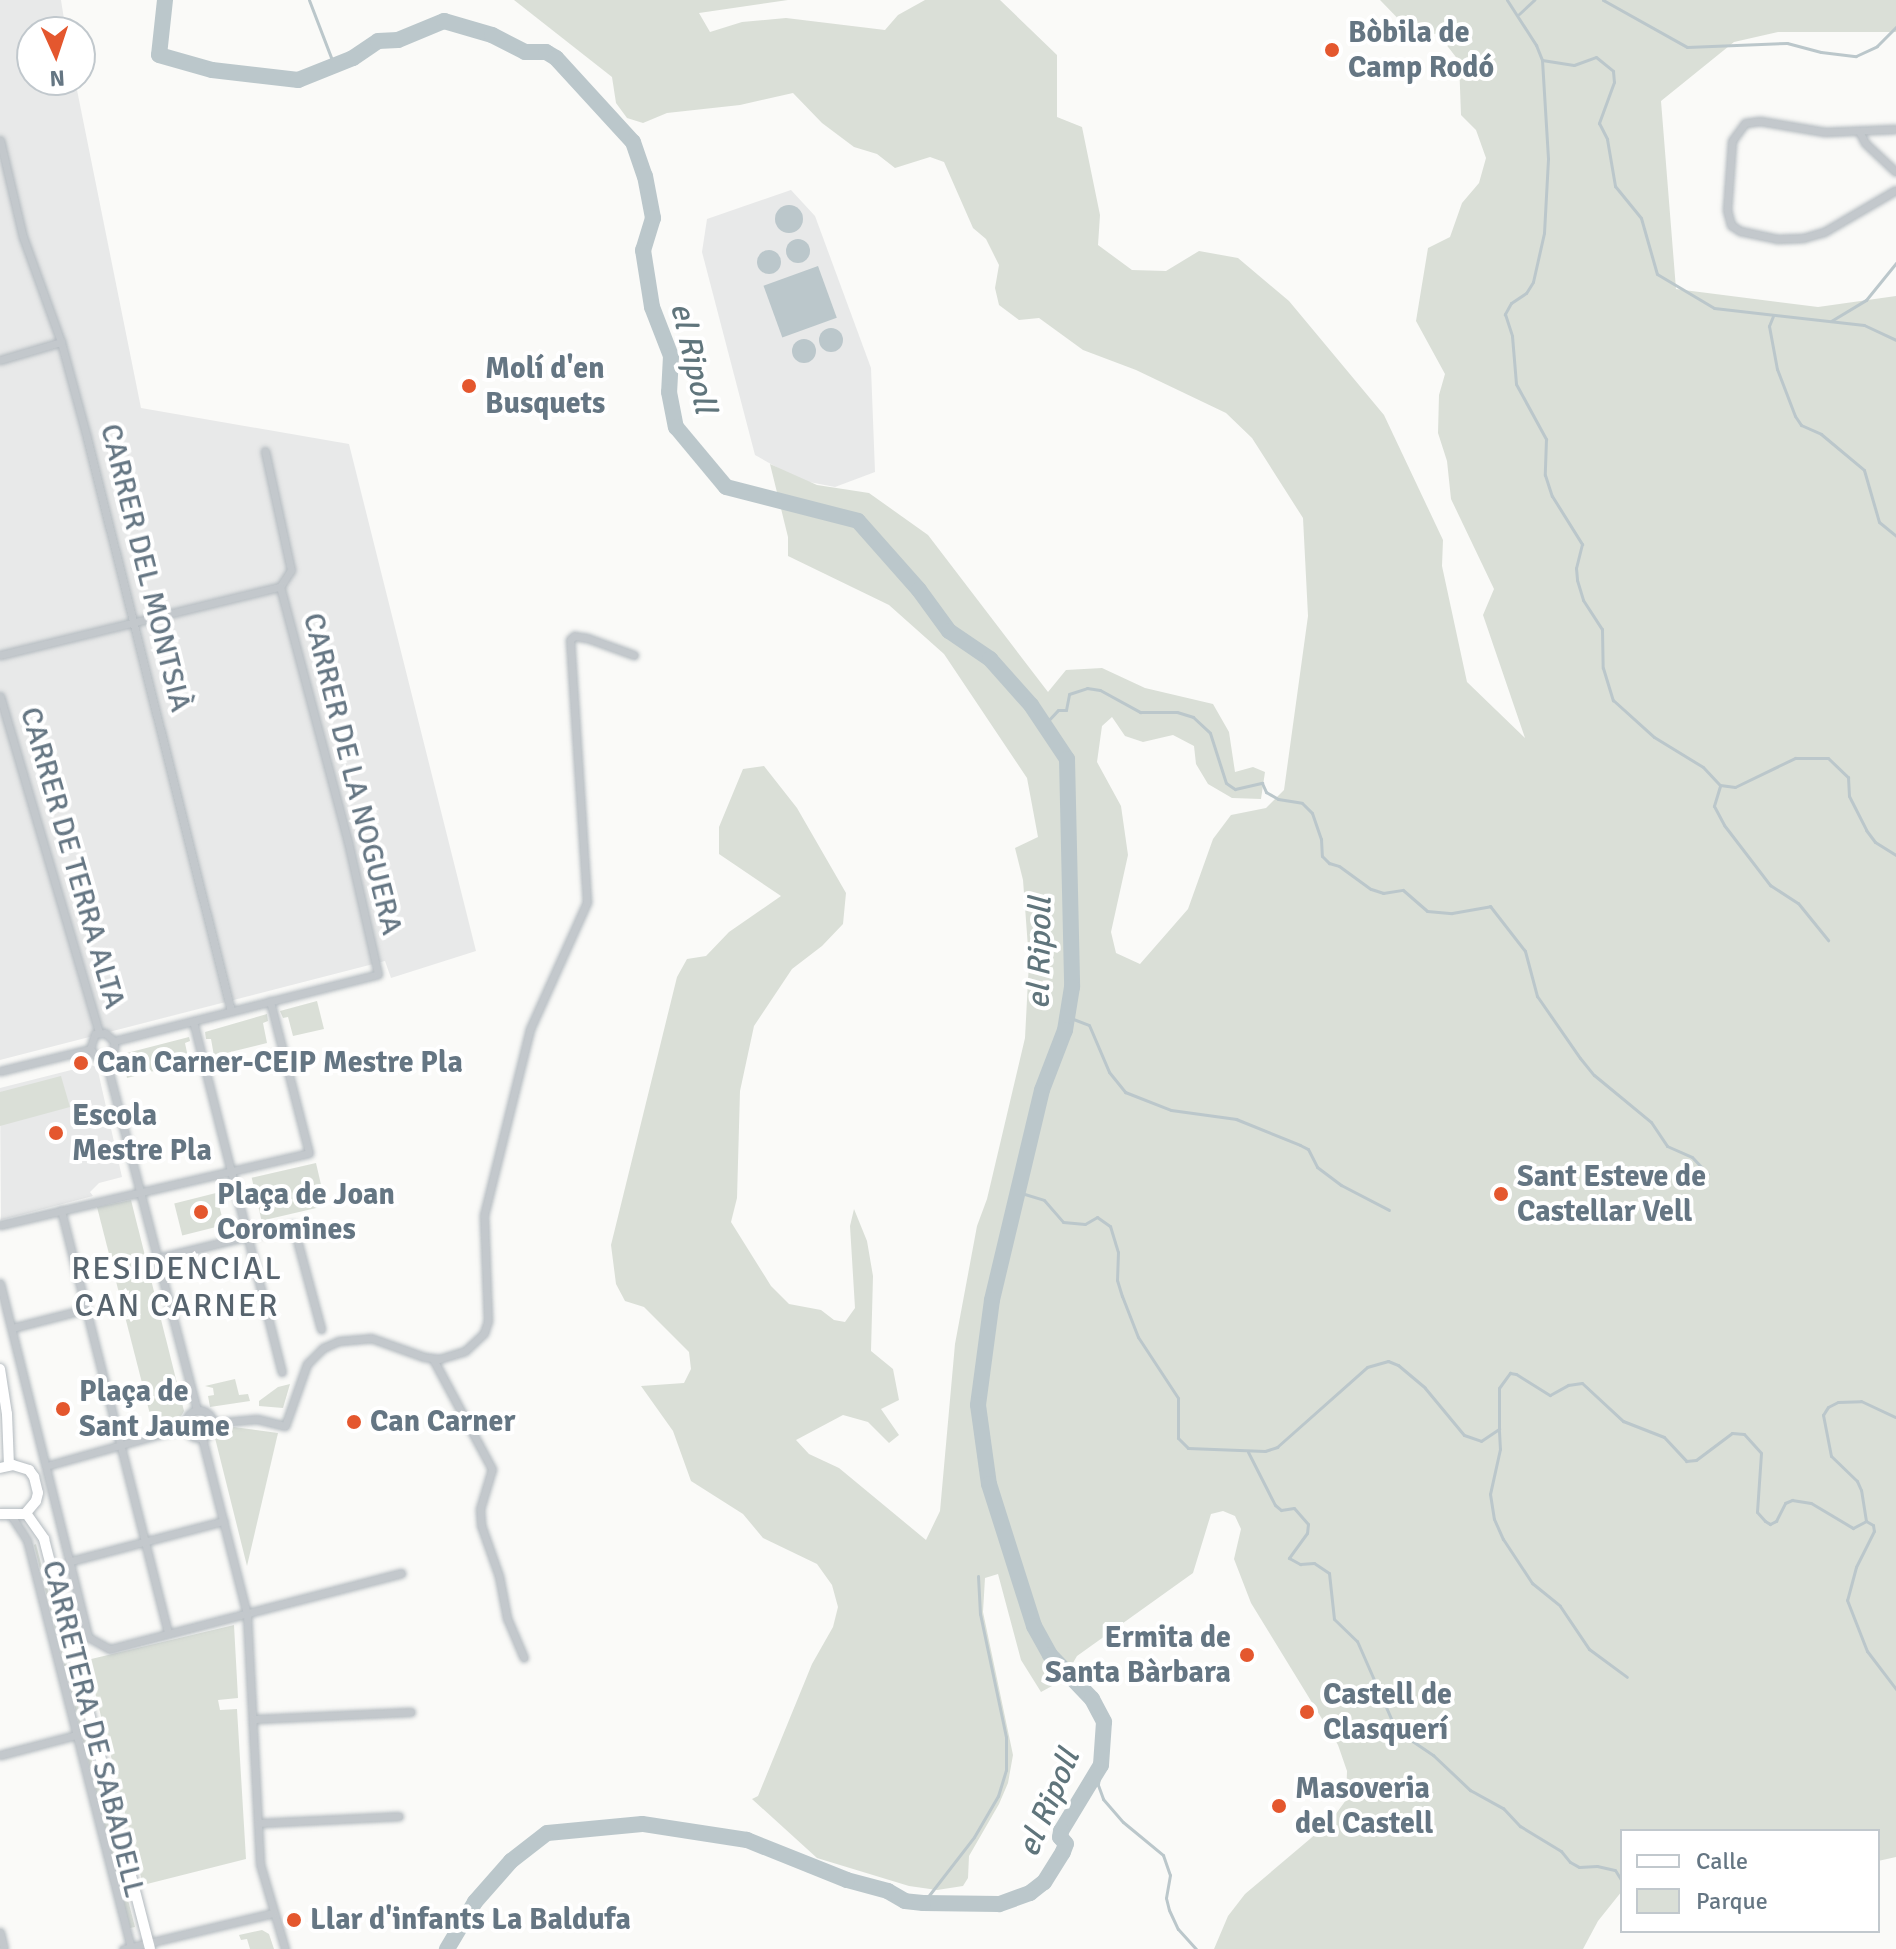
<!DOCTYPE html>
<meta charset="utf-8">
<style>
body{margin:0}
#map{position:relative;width:1896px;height:1949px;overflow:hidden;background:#fafaf8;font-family:Signika,sans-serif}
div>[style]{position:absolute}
.built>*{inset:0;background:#e8e9e9}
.green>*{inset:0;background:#dadfd7;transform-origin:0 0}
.water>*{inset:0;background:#bbc7cb;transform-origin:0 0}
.round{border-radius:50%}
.stream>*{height:3px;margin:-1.5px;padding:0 1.5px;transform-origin:1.5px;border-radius:1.5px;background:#bbc7cb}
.river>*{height:16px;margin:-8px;padding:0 8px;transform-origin:8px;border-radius:8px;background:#bbc7cb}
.roads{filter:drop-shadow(0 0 2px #b3babf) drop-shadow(0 0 2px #b3babf)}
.street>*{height:7px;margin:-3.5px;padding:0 3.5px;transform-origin:3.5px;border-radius:3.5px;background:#c3c8cc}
.street>.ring{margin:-3.5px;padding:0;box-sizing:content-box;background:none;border:7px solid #c3c8cc;border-radius:50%}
.secondary>*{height:10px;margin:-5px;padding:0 5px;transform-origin:5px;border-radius:5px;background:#fff}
.dots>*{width:22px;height:22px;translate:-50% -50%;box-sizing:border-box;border:4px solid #fff;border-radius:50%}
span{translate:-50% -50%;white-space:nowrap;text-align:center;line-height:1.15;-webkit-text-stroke:8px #fff;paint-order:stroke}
.poi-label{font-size:30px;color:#657683;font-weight:700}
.left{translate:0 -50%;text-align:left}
.right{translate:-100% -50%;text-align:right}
.street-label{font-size:30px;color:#657683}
.water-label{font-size:32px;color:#60757c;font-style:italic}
.neighbourhood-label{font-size:32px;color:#57646e;letter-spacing:2px}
.legend{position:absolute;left:1620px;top:1829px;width:260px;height:104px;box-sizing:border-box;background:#fff;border:2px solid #c1c8cd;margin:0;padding:10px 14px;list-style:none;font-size:24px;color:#657683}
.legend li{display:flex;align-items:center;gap:16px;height:40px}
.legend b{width:40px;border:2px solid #c1c8cd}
.north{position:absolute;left:16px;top:16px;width:80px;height:80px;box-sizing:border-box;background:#fff;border:2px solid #c1c8cd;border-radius:50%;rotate:177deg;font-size:22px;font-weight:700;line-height:32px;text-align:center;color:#657683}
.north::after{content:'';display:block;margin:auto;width:28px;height:36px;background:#e4572e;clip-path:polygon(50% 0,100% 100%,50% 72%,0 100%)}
</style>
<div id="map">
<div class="built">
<i style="clip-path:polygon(0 0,61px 0,66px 32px,32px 32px,32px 80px,75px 80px,141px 408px,349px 444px,476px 951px,391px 978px,385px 961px,0 1060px)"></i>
<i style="clip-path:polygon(791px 190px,815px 216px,871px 368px,875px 472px,835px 487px,799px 480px,755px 455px,702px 252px,707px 219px)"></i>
<i style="clip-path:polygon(91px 1065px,97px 1067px,122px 1177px,99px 1183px,90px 1192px,93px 1196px,1px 1220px,0 1088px)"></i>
</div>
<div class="green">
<i style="clip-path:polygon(514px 0,788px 0,699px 13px,710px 32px,742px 22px,786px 18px,885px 30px,898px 15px,925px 0,1000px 0,1057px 55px,1057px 117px,1082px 127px,1100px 215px,1098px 245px,1132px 270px,1166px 271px,1199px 251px,1238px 258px,1289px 301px,1384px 415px,1443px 540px,1442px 566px,1467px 682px,1525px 738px,1483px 615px,1494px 589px,1451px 499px,1447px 461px,1438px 433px,1439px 395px,1445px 374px,1416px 321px,1428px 248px,1450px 237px,1462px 203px,1479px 183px,1486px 158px,1476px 130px,1461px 115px,1459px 61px,1438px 34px,1412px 33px,1380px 0,1896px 0,1896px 32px,1778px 32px,1734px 42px,1661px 101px,1676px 289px,1818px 307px,1896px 296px,1896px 1857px,1878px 1861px,1878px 1831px,1622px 1831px,1622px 1891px,1598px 1921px,1583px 1949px,1214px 1949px,1228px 1916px,1245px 1894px,1330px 1822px,1346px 1800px,1347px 1771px,1338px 1745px,1251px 1603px,1234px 1559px,1241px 1529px,1235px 1516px,1223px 1511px,1211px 1514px,1193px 1573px,1077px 1656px,1063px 1680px,1041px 1692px,1021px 1660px,998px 1574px,985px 1578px,983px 1612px,1013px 1755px,1008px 1783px,999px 1804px,969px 1856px,968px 1878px,963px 1886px,937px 1890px,909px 1886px,817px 1858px,752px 1799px,758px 1796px,812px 1664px,833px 1627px,838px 1607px,832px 1585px,817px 1564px,763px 1538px,743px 1514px,691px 1481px,673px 1431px,641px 1386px,684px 1383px,691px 1369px,689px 1352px,644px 1307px,625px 1301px,616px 1284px,611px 1245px,677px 977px,687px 959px,706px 956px,729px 932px,781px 896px,719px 854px,719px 827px,743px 769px,764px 766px,797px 808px,846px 893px,843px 924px,822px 946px,792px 969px,754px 1026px,740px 1091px,737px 1198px,731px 1222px,771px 1286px,789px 1304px,821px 1310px,834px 1320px,845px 1322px,855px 1308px,850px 1226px,854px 1209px,867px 1241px,873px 1276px,871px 1351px,893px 1369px,899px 1400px,881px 1409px,899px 1435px,889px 1443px,868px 1422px,843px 1415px,796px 1440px,809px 1454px,839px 1468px,926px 1540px,940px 1511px,955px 1344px,977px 1226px,987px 1199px,1025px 1038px,1029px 961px,1023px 880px,1015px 848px,1038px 837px,1027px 778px,944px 654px,889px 605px,788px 556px,788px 537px,770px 464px,817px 485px,869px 493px,928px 535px,1048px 692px,1066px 670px,1102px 668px,1145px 688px,1213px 704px,1229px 732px,1235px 772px,1253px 767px,1265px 772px,1261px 799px,1232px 798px,1208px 784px,1196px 764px,1194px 746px,1173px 735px,1143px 742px,1125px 736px,1112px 717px,1102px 726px,1097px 762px,1121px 806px,1128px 855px,1111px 932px,1116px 953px,1140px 964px,1188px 909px,1213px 839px,1231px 815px,1266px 808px,1284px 790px,1308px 616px,1303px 518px,1252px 438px,1226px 413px,1136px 370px,1083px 350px,1039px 318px,1019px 320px,999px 305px,995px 288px,999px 265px,986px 239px,973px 228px,944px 162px,930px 157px,895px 168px,877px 154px,854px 147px,822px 123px,793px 93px,740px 105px,667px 113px,643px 123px,627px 118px,616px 103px,612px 77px)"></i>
<i style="clip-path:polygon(317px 1001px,324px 1029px,293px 1036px,288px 1017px,283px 1018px,280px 1011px)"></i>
<i style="clip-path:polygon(267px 1014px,268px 1021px,263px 1023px,267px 1043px,214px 1056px,211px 1039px,206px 1039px,205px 1032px)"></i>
<i style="clip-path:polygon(189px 1037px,190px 1041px,185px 1043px,189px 1062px,127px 1078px,123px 1054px)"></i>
<i style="clip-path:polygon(61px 1076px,70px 1107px,0 1126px,0 1092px)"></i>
<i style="left:316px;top:1163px;width:44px;height:66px;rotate:77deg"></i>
<i style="left:216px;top:1193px;width:33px;height:43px;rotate:76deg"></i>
<i style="clip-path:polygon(131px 1200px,184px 1411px,180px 1418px,153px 1426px,97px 1207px)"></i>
<i style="clip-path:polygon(235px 1379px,239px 1395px,248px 1394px,250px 1401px,210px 1407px,208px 1396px,214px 1395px,213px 1388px,205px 1386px)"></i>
<i style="clip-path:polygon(290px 1384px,283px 1408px,259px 1406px,259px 1401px,278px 1387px)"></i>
<i style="clip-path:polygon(234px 1427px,278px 1433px,247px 1566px,215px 1438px,219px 1432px)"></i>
<i style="clip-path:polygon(36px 1544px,135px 1927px,130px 1928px,34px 1545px)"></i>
<i style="clip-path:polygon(234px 1625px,238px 1698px,218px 1700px,220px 1710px,237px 1709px,246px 1859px,143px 1885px,87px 1660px)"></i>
<i style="clip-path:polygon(262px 1930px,269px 1934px,274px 1949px,250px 1949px,247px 1939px,241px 1940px,239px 1935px)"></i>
</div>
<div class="water">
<i class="round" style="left:775px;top:205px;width:28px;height:28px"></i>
<i class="round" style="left:786px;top:239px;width:24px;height:24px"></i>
<i class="round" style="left:757px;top:250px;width:24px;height:24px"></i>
<i style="left:818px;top:266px;width:55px;height:58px;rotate:70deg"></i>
<i class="round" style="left:819px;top:328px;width:24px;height:24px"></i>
<i class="round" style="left:792px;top:339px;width:24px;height:24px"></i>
</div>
<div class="stream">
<i style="left:309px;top:0;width:70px;rotate:69deg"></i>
<i style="left:1507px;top:0;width:54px;rotate:57.2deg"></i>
<i style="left:1536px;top:45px;width:16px;rotate:68deg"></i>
<i style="left:1542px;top:60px;width:99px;rotate:86.5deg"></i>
<i style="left:1548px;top:159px;width:74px;rotate:93.1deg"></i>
<i style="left:1544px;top:233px;width:50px;rotate:102.7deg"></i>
<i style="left:1533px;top:282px;width:13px;rotate:122deg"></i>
<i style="left:1526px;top:293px;width:18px;rotate:146deg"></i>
<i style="left:1511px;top:303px;width:13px;rotate:119deg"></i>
<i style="left:1505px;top:314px;width:23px;rotate:72deg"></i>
<i style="left:1512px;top:336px;width:48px;rotate:85.2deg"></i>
<i style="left:1516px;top:384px;width:63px;rotate:61.4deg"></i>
<i style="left:1546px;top:439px;width:36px;rotate:92deg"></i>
<i style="left:1545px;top:475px;width:22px;rotate:72deg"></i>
<i style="left:1552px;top:496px;width:57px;rotate:58deg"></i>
<i style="left:1582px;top:544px;width:25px;rotate:104deg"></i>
<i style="left:1576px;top:568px;width:12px;rotate:85deg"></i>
<i style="left:1577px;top:580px;width:21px;rotate:73deg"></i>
<i style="left:1583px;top:600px;width:35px;rotate:57deg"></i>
<i style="left:1602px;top:629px;width:39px;rotate:89deg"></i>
<i style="left:1603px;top:668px;width:34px;rotate:73deg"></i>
<i style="left:1613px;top:700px;width:55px;rotate:42.1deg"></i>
<i style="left:1654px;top:737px;width:57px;rotate:31.5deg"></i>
<i style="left:1703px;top:767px;width:25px;rotate:47deg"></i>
<i style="left:1603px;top:0;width:96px;rotate:29.2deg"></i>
<i style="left:1687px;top:47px;width:100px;rotate:-2.3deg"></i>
<i style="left:1787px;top:43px;width:35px;rotate:15deg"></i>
<i style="left:1821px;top:52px;width:35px;rotate:7deg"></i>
<i style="left:1856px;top:56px;width:23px;rotate:-25deg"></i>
<i style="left:1877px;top:46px;width:27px;rotate:-45deg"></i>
<i style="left:1519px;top:14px;width:21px;rotate:-43deg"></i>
<i style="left:1542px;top:60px;width:32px;rotate:9deg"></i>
<i style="left:1574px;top:65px;width:23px;rotate:-20deg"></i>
<i style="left:1596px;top:57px;width:22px;rotate:39deg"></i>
<i style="left:1613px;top:71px;width:11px;rotate:85deg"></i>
<i style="left:1614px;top:82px;width:44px;rotate:110.1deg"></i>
<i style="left:1599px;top:123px;width:18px;rotate:63deg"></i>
<i style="left:1607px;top:139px;width:48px;rotate:80.3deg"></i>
<i style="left:1615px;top:186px;width:41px;rotate:50.9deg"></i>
<i style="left:1641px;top:218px;width:58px;rotate:74.1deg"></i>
<i style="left:1657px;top:274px;width:66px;rotate:30.8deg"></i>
<i style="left:1714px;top:308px;width:151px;rotate:6.5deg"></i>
<i style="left:1864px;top:325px;width:35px;rotate:25deg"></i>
<i style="left:1773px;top:316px;width:11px;rotate:112deg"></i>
<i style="left:1769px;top:326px;width:44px;rotate:79.5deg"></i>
<i style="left:1777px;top:369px;width:50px;rotate:69deg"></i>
<i style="left:1795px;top:416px;width:11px;rotate:56deg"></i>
<i style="left:1801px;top:425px;width:22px;rotate:24deg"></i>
<i style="left:1821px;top:434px;width:56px;rotate:39.9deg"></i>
<i style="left:1864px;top:470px;width:54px;rotate:73.9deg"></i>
<i style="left:1879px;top:522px;width:22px;rotate:39deg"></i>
<i style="left:1831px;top:321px;width:41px;rotate:-31deg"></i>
<i style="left:1866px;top:300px;width:48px;rotate:-51deg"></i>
<i style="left:1045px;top:724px;width:19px;rotate:-47deg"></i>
<i style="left:1058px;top:710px;width:8px"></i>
<i style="left:1066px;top:710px;width:16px;rotate:-79deg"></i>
<i style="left:1069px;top:694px;width:19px;rotate:-18deg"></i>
<i style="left:1087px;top:688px;width:13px;rotate:9deg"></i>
<i style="left:1100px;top:690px;width:46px;rotate:28.8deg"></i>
<i style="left:1140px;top:712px;width:37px"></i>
<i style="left:1177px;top:712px;width:17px;rotate:17deg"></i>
<i style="left:1193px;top:717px;width:23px;rotate:43deg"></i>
<i style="left:1210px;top:733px;width:52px;rotate:72.3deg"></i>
<i style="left:1226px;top:783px;width:11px;rotate:34deg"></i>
<i style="left:1235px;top:789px;width:28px;rotate:-13deg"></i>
<i style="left:1262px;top:783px;width:10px;rotate:66deg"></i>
<i style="left:1266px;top:792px;width:14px;rotate:30deg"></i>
<i style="left:1278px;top:799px;width:24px;rotate:9deg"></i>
<i style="left:1302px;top:803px;width:14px;rotate:45deg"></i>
<i style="left:1312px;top:813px;width:28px;rotate:71deg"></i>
<i style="left:1321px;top:839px;width:17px;rotate:87deg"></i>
<i style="left:1322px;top:856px;width:10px;rotate:45deg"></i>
<i style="left:1329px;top:863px;width:10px;rotate:17deg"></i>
<i style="left:1339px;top:866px;width:39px;rotate:36deg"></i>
<i style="left:1371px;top:889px;width:13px;rotate:18deg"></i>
<i style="left:1383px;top:893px;width:20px;rotate:-9deg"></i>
<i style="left:1403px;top:890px;width:32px;rotate:41deg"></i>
<i style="left:1427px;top:911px;width:25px;rotate:5deg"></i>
<i style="left:1452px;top:913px;width:39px;rotate:-10deg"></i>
<i style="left:1490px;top:906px;width:57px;rotate:52.1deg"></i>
<i style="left:1525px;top:951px;width:47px;rotate:75.1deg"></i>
<i style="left:1537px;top:996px;width:75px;rotate:55.3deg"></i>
<i style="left:1580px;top:1058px;width:22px;rotate:51deg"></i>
<i style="left:1594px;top:1075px;width:74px;rotate:39.5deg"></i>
<i style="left:1651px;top:1122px;width:29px;rotate:56deg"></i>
<i style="left:1667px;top:1146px;width:27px;rotate:24deg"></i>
<i style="left:1692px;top:1157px;width:23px;rotate:47deg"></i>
<i style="left:1720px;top:785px;width:15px;rotate:8deg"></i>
<i style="left:1735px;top:787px;width:67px;rotate:-25.8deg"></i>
<i style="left:1795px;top:758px;width:33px"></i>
<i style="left:1828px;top:758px;width:28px;rotate:44deg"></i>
<i style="left:1848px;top:777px;width:19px;rotate:87deg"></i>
<i style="left:1849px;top:796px;width:38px;rotate:63deg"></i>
<i style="left:1866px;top:830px;width:15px;rotate:53deg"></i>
<i style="left:1875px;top:842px;width:25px;rotate:32deg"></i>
<i style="left:1720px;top:786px;width:21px;rotate:107deg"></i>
<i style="left:1714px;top:806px;width:21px;rotate:62deg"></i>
<i style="left:1724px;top:825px;width:76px;rotate:52.5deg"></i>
<i style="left:1770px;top:885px;width:33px;rotate:33deg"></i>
<i style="left:1798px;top:903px;width:48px;rotate:51deg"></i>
<i style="left:1068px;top:1017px;width:22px;rotate:21deg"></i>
<i style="left:1089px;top:1025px;width:51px;rotate:66.9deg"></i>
<i style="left:1109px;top:1072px;width:26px;rotate:51deg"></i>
<i style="left:1125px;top:1092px;width:49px;rotate:21.4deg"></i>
<i style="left:1171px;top:1110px;width:66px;rotate:7.9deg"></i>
<i style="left:1236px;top:1119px;width:69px;rotate:22.1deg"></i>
<i style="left:1300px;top:1145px;width:9px;rotate:27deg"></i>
<i style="left:1308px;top:1149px;width:20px;rotate:63deg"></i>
<i style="left:1317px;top:1167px;width:30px;rotate:37deg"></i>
<i style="left:1341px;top:1185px;width:54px;rotate:27.5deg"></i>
<i style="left:1018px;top:1192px;width:27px;rotate:17deg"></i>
<i style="left:1044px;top:1200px;width:29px;rotate:49deg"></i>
<i style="left:1063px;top:1222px;width:22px;rotate:5deg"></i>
<i style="left:1085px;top:1224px;width:14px;rotate:-30deg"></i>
<i style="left:1097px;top:1217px;width:16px;rotate:35deg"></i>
<i style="left:1110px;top:1226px;width:27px;rotate:73deg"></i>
<i style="left:1118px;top:1252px;width:28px;rotate:92deg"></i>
<i style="left:1117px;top:1280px;width:17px;rotate:73deg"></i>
<i style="left:1122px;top:1296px;width:44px;rotate:68.7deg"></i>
<i style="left:1138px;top:1337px;width:73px;rotate:56.7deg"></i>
<i style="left:1178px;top:1398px;width:40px;rotate:90deg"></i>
<i style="left:1178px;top:1438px;width:14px;rotate:45deg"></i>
<i style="left:1188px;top:1448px;width:77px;rotate:2.2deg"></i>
<i style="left:1265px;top:1451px;width:13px;rotate:-18deg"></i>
<i style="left:1277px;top:1447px;width:120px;rotate:-41.6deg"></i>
<i style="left:1367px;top:1367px;width:22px;rotate:-16deg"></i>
<i style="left:1388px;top:1361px;width:11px;rotate:22deg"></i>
<i style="left:1398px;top:1365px;width:35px;rotate:40deg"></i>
<i style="left:1425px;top:1388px;width:61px;rotate:50.3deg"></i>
<i style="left:1464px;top:1435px;width:18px;rotate:19deg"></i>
<i style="left:1481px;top:1441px;width:22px;rotate:-34deg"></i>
<i style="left:1499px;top:1429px;width:41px;rotate:-90deg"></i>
<i style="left:1499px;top:1388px;width:19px;rotate:-54deg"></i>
<i style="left:1510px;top:1373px;width:6px;rotate:9deg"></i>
<i style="left:1516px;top:1374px;width:40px;rotate:32deg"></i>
<i style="left:1550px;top:1395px;width:21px;rotate:-29deg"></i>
<i style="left:1568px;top:1385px;width:14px;rotate:-8deg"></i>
<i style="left:1582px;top:1383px;width:56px;rotate:42.8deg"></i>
<i style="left:1623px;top:1421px;width:44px;rotate:21.3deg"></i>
<i style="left:1664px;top:1437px;width:33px;rotate:47deg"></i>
<i style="left:1686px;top:1461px;width:10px;rotate:-6deg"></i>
<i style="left:1696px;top:1460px;width:45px;rotate:-36.9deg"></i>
<i style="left:1732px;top:1433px;width:12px;rotate:5deg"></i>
<i style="left:1744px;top:1434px;width:25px;rotate:48deg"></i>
<i style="left:1761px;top:1453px;width:59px;rotate:93.9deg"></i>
<i style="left:1757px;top:1512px;width:12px;rotate:48deg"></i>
<i style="left:1765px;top:1521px;width:6px;rotate:31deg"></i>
<i style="left:1770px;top:1524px;width:7px;rotate:-27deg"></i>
<i style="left:1776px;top:1521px;width:20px;rotate:-63deg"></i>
<i style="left:1785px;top:1503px;width:8px;rotate:-23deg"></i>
<i style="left:1792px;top:1500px;width:19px;rotate:9deg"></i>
<i style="left:1811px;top:1503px;width:49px;rotate:30.8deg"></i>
<i style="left:1853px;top:1528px;width:15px;rotate:-28deg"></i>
<i style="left:1866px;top:1521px;width:31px;rotate:-99deg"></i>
<i style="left:1861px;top:1490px;width:10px;rotate:-114deg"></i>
<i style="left:1857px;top:1481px;width:36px;rotate:-136deg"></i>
<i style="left:1831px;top:1456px;width:42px;rotate:-101deg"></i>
<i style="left:1823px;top:1415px;width:9px;rotate:-58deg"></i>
<i style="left:1828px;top:1407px;width:11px;rotate:-27deg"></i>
<i style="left:1838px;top:1402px;width:23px;rotate:-2deg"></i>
<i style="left:1861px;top:1401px;width:38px;rotate:25deg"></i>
<i style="left:1499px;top:1431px;width:18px;rotate:87deg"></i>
<i style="left:1500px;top:1449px;width:46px;rotate:102.5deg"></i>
<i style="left:1490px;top:1494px;width:25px;rotate:81deg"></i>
<i style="left:1494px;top:1519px;width:22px;rotate:66deg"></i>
<i style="left:1503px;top:1539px;width:53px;rotate:56.6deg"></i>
<i style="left:1532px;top:1583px;width:36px;rotate:39deg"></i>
<i style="left:1560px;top:1606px;width:52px;rotate:56deg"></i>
<i style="left:1589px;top:1649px;width:47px;rotate:36.4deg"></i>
<i style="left:1248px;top:1452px;width:59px;rotate:63deg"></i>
<i style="left:1275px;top:1505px;width:8px;rotate:40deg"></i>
<i style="left:1281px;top:1510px;width:13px;rotate:-9deg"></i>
<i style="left:1294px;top:1508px;width:21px;rotate:49deg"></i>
<i style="left:1308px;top:1524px;width:9px;rotate:96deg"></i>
<i style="left:1307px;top:1533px;width:31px;rotate:126deg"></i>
<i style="left:1289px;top:1558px;width:13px;rotate:29deg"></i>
<i style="left:1300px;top:1564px;width:14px;rotate:-4deg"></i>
<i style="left:1314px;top:1563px;width:18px;rotate:34deg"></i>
<i style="left:1329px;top:1573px;width:46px;rotate:83.8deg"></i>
<i style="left:1334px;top:1619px;width:32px;rotate:44deg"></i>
<i style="left:1357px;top:1641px;width:97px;rotate:66.3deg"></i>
<i style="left:1396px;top:1730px;width:45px;rotate:34deg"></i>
<i style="left:1433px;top:1755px;width:51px;rotate:43.4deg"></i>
<i style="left:1470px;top:1790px;width:38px;rotate:29deg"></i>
<i style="left:1503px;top:1808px;width:25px;rotate:47deg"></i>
<i style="left:1520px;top:1826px;width:48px;rotate:31.4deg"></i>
<i style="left:1561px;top:1851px;width:14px;rotate:51deg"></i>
<i style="left:1570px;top:1862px;width:10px;rotate:29deg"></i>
<i style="left:1579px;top:1867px;width:18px;rotate:-3deg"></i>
<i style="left:1597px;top:1866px;width:18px;rotate:13deg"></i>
<i style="left:1615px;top:1870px;width:13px;rotate:58deg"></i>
<i style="left:1866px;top:1521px;width:8px;rotate:30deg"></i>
<i style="left:1873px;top:1525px;width:6px;rotate:81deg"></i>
<i style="left:1874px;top:1531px;width:40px;rotate:116.6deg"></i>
<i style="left:1856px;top:1567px;width:34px;rotate:105deg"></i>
<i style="left:1847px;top:1600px;width:55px;rotate:68.6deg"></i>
<i style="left:1867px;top:1651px;width:48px;rotate:52.7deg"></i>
<i style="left:1101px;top:1765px;width:20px;rotate:99deg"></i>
<i style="left:1098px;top:1785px;width:15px;rotate:70deg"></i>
<i style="left:1103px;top:1799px;width:30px;rotate:49deg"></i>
<i style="left:1123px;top:1822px;width:52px;rotate:39.5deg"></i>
<i style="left:1163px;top:1855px;width:21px;rotate:71deg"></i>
<i style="left:1170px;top:1875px;width:23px;rotate:100deg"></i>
<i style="left:1166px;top:1898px;width:12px;rotate:76deg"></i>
<i style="left:1169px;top:1910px;width:21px;rotate:65deg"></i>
<i style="left:1178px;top:1929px;width:27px;rotate:48deg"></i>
<i style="left:923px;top:1903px;width:83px;rotate:-52.3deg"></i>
<i style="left:974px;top:1837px;width:48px;rotate:-59.7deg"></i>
<i style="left:998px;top:1796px;width:27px;rotate:-73deg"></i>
<i style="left:1006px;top:1770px;width:33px;rotate:-90deg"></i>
<i style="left:1006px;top:1737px;width:126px;rotate:-101.9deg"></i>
<i style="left:980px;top:1614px;width:38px;rotate:-93deg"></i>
</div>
<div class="river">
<i style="left:165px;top:0;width:55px;rotate:96.2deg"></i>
<i style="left:159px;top:55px;width:55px;rotate:15.8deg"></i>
<i style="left:212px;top:70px;width:87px;rotate:6.6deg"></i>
<i style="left:298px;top:80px;width:59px;rotate:-21.8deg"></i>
<i style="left:353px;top:58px;width:30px;rotate:-34deg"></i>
<i style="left:378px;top:41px;width:20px;rotate:-3deg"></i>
<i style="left:398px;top:40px;width:50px;rotate:-22.4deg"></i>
<i style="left:444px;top:21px;width:50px;rotate:16.3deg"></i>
<i style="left:492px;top:35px;width:37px;rotate:27deg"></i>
<i style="left:525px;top:52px;width:21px"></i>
<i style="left:546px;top:52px;width:12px;rotate:31deg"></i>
<i style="left:556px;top:58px;width:114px;rotate:47.5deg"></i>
<i style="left:633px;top:142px;width:36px;rotate:71deg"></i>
<i style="left:645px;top:176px;width:43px;rotate:79.2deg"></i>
<i style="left:653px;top:218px;width:34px;rotate:107deg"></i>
<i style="left:643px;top:250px;width:58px;rotate:81deg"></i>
<i style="left:652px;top:307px;width:53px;rotate:68.8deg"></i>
<i style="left:671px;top:356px;width:36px;rotate:93deg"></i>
<i style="left:669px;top:392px;width:36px;rotate:79deg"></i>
<i style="left:676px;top:427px;width:78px;rotate:50.2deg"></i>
<i style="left:726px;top:487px;width:136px;rotate:14.4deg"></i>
<i style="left:858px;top:521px;width:92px;rotate:48.5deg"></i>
<i style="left:919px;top:590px;width:51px;rotate:53.8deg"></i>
<i style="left:949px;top:631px;width:50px;rotate:34.3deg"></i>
<i style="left:990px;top:659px;width:62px;rotate:48.3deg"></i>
<i style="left:1031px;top:705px;width:65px;rotate:56.3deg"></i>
<i style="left:1067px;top:759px;width:228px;rotate:88.7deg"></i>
<i style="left:1072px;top:987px;width:44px;rotate:99.2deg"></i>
<i style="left:1065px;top:1030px;width:64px;rotate:111deg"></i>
<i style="left:1042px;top:1090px;width:216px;rotate:103.4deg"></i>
<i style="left:992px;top:1300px;width:106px;rotate:97.6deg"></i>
<i style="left:978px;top:1405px;width:80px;rotate:82.1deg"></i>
<i style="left:989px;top:1484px;width:149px;rotate:72.4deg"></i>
<i style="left:1034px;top:1626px;width:33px;rotate:61deg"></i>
<i style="left:1050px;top:1655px;width:61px;rotate:46.3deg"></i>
<i style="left:1092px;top:1699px;width:26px;rotate:62deg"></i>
<i style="left:1104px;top:1722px;width:43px;rotate:94deg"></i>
<i style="left:1101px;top:1765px;width:77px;rotate:121.2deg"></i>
<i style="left:1061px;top:1831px;width:6px;rotate:99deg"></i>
<i style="left:1060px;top:1837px;width:9px;rotate:49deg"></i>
<i style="left:1066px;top:1844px;width:9px;rotate:111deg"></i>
<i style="left:1063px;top:1852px;width:36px;rotate:122deg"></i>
<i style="left:1044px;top:1882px;width:18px;rotate:142deg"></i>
<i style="left:1030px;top:1893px;width:33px;rotate:160deg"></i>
<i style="left:999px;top:1904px;width:76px;rotate:-179.2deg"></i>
<i style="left:923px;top:1903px;width:18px;rotate:-174deg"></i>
<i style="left:905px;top:1901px;width:20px;rotate:-150deg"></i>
<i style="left:888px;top:1891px;width:42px;rotate:-165deg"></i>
<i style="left:847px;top:1880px;width:108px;rotate:-158.2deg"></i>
<i style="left:747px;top:1840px;width:106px;rotate:-171.3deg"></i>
<i style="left:642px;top:1824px;width:95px;rotate:174.6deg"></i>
<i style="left:547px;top:1833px;width:46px;rotate:142.1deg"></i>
<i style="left:511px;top:1861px;width:55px;rotate:131.3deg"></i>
<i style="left:475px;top:1902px;width:55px;rotate:120.8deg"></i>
</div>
<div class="roads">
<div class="street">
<i style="left:1896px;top:129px;width:71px;rotate:177.6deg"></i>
<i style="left:1825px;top:132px;width:66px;rotate:-170.4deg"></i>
<i style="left:1760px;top:121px;width:15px;rotate:172deg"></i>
<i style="left:1745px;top:123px;width:22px;rotate:126deg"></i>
<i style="left:1732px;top:141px;width:69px;rotate:94.1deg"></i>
<i style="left:1727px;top:210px;width:16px;rotate:75deg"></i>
<i style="left:1731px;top:225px;width:11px;rotate:34deg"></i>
<i style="left:1740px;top:231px;width:38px;rotate:12deg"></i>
<i style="left:1777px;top:239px;width:26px;rotate:-2deg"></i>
<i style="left:1803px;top:238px;width:22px;rotate:-16deg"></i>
<i style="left:1824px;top:232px;width:83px;rotate:-30.3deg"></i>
<i style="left:1859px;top:131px;width:13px;rotate:63deg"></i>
<i style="left:1865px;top:143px;width:42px;rotate:43.1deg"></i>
<i style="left:0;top:140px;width:100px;rotate:76.7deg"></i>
<i style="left:23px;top:237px;width:112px;rotate:70.1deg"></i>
<i style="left:61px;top:342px;width:99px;rotate:74.8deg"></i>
<i style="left:87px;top:438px;width:591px;rotate:75.89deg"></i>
<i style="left:0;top:360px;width:64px;rotate:-16.4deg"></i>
<i style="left:265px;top:451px;width:122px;rotate:77.7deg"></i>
<i style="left:291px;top:570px;width:20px;rotate:123deg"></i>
<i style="left:0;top:655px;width:288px;rotate:-13.7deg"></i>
<i style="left:0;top:696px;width:351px;rotate:73.6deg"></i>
<i style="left:193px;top:1021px;width:362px;rotate:75.8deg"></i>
<i style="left:114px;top:1041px;width:272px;rotate:-14.2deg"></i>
<i style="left:378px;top:974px;width:135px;rotate:-102.8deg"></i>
<i style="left:348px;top:842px;width:264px;rotate:-104.9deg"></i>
<i style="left:90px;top:1049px;width:11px;rotate:49deg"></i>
<i style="left:97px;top:1057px;width:10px"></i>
<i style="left:107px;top:1057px;width:10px;rotate:-45deg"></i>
<i style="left:114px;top:1050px;width:9px;rotate:-90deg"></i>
<i style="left:90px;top:1049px;width:16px;rotate:-72deg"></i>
<i style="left:95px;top:1034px;width:10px;rotate:-6deg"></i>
<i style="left:105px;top:1033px;width:12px;rotate:42deg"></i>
<i style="left:105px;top:1057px;width:365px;rotate:75.4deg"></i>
<i style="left:0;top:1071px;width:93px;rotate:-13.7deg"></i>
<i style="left:61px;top:1210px;width:437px;rotate:75.8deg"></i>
<i style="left:0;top:1225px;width:317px;rotate:-13.1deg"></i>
<i style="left:309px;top:1153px;width:157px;rotate:-104.4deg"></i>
<i style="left:158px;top:1258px;width:139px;rotate:-13.7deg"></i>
<i style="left:293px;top:1225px;width:108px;rotate:74.9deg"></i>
<i style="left:0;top:1283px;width:365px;rotate:76deg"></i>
<i style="left:88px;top:1637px;width:25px;rotate:29deg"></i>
<i style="left:110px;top:1649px;width:301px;rotate:-14.6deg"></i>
<i style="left:12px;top:1328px;width:76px;rotate:-14.4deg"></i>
<i style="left:433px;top:1359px;width:125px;rotate:61.8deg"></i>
<i style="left:492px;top:1469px;width:42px;rotate:106.7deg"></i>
<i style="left:480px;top:1509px;width:16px;rotate:86deg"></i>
<i style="left:481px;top:1525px;width:54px;rotate:70.6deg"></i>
<i style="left:499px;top:1576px;width:43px;rotate:79.2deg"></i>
<i style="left:507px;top:1618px;width:43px;rotate:67deg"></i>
<i class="ring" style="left:185px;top:1410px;width:21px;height:21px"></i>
<i style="left:213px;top:1423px;width:44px;rotate:-5.2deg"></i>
<i style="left:257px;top:1419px;width:29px;rotate:14deg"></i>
<i style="left:285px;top:1426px;width:66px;rotate:-70.5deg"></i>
<i style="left:307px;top:1364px;width:23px;rotate:-45deg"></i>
<i style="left:323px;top:1348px;width:17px;rotate:-24deg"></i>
<i style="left:339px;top:1341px;width:32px;rotate:-5deg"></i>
<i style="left:371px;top:1338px;width:56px;rotate:19.7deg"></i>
<i style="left:424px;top:1357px;width:15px;rotate:8deg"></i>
<i style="left:439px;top:1359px;width:27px;rotate:-17deg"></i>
<i style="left:465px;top:1351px;width:26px;rotate:-43deg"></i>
<i style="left:484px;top:1333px;width:13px;rotate:-72deg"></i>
<i style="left:488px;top:1321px;width:106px;rotate:-92.2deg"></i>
<i style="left:484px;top:1215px;width:192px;rotate:-76.1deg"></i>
<i style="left:530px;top:1029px;width:139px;rotate:-65.8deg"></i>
<i style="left:587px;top:902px;width:263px;rotate:-93.7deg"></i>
<i style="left:570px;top:640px;width:6px;rotate:-45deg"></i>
<i style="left:574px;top:636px;width:13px;rotate:9deg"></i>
<i style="left:587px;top:638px;width:50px;rotate:19.9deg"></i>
<i style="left:202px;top:1438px;width:183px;rotate:75.7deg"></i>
<i style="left:247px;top:1615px;width:249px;rotate:87deg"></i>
<i style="left:260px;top:1864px;width:89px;rotate:73.6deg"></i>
<i style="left:46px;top:1466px;width:144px;rotate:-15.7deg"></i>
<i style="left:12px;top:1517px;width:27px;rotate:57deg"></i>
<i style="left:27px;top:1540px;width:422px;rotate:75.7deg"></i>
<i style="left:71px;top:1561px;width:158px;rotate:-14.7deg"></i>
<i style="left:254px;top:1719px;width:157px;rotate:-2.6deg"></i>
<i style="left:0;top:1755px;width:79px;rotate:-14.7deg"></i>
<i style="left:258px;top:1823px;width:141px;rotate:-2.8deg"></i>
<i style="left:0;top:1932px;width:17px;rotate:77deg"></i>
<i style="left:123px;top:1949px;width:154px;rotate:-13.5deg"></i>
</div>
<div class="secondary">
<i style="left:0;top:1369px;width:46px;rotate:81.2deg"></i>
<i style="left:7px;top:1414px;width:51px;rotate:87.8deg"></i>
<i style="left:0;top:1468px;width:13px;rotate:-13deg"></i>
<i style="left:13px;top:1465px;width:17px;rotate:17deg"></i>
<i style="left:29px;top:1470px;width:9px;rotate:54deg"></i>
<i style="left:34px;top:1477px;width:16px;rotate:76deg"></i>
<i style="left:38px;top:1493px;width:8px;rotate:104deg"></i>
<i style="left:36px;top:1501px;width:17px;rotate:130deg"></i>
<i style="left:25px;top:1514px;width:25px;rotate:180deg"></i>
<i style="left:26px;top:1513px;width:32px;rotate:55deg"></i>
<i style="left:44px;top:1539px;width:423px;rotate:75.5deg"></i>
</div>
</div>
<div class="dots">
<i style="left:1332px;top:50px;background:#e4572e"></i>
<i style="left:469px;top:386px;background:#e4572e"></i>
<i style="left:81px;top:1063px;background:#e4572e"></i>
<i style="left:56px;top:1133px;background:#e4572e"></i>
<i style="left:1501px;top:1194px;background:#e4572e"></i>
<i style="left:201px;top:1212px;background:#e4572e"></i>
<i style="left:63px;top:1409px;background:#e4572e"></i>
<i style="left:354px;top:1422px;background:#e4572e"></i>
<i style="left:1247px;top:1655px;background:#e4572e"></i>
<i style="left:1307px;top:1712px;background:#e4572e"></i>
<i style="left:1279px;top:1806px;background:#e4572e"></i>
<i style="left:294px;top:1920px;background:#e4572e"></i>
</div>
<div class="poi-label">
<span class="left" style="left:1348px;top:50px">Bòbila de<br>Camp Rodó</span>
<span class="left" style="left:485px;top:386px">Molí d'en<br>Busquets</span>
<span class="left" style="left:97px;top:1063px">Can Carner-CEIP Mestre Pla</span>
<span class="left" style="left:72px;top:1133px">Escola<br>Mestre Pla</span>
<span class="left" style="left:1517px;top:1194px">Sant Esteve de<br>Castellar Vell</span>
<span class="left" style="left:217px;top:1212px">Plaça de Joan<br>Coromines</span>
<span class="left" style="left:79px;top:1409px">Plaça de<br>Sant Jaume</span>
<span class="left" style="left:370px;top:1422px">Can Carner</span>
<span class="right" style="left:1231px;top:1655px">Ermita de<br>Santa Bàrbara</span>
<span class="left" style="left:1323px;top:1712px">Castell de<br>Clasquerí</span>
<span class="left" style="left:1295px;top:1806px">Masoveria<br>del Castell</span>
<span class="left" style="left:310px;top:1920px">Llar d'infants La Baldufa</span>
</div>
<div class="street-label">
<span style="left:145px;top:568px;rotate:76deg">CARRER DEL MONTSIÀ</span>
<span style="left:352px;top:774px;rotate:76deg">CARRER DE LA NOGUERA</span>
<span style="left:72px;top:858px;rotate:74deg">CARRER DE TERRA ALTA</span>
<span style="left:93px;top:1729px;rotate:76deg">CARRETERA DE SABADELL</span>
</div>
<div class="water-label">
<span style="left:693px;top:358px;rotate:77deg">el Ripoll</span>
<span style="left:1040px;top:953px;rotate:-89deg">el Ripoll</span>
<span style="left:1049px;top:1803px;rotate:-67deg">el Ripoll</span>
</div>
<div class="neighbourhood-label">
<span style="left:177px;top:1288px">RESIDENCIAL<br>CAN CARNER</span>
</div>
<ul class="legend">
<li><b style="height:10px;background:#fff"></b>Calle</li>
<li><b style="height:22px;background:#dadfd7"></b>Parque</li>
</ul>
<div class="north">N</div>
</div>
